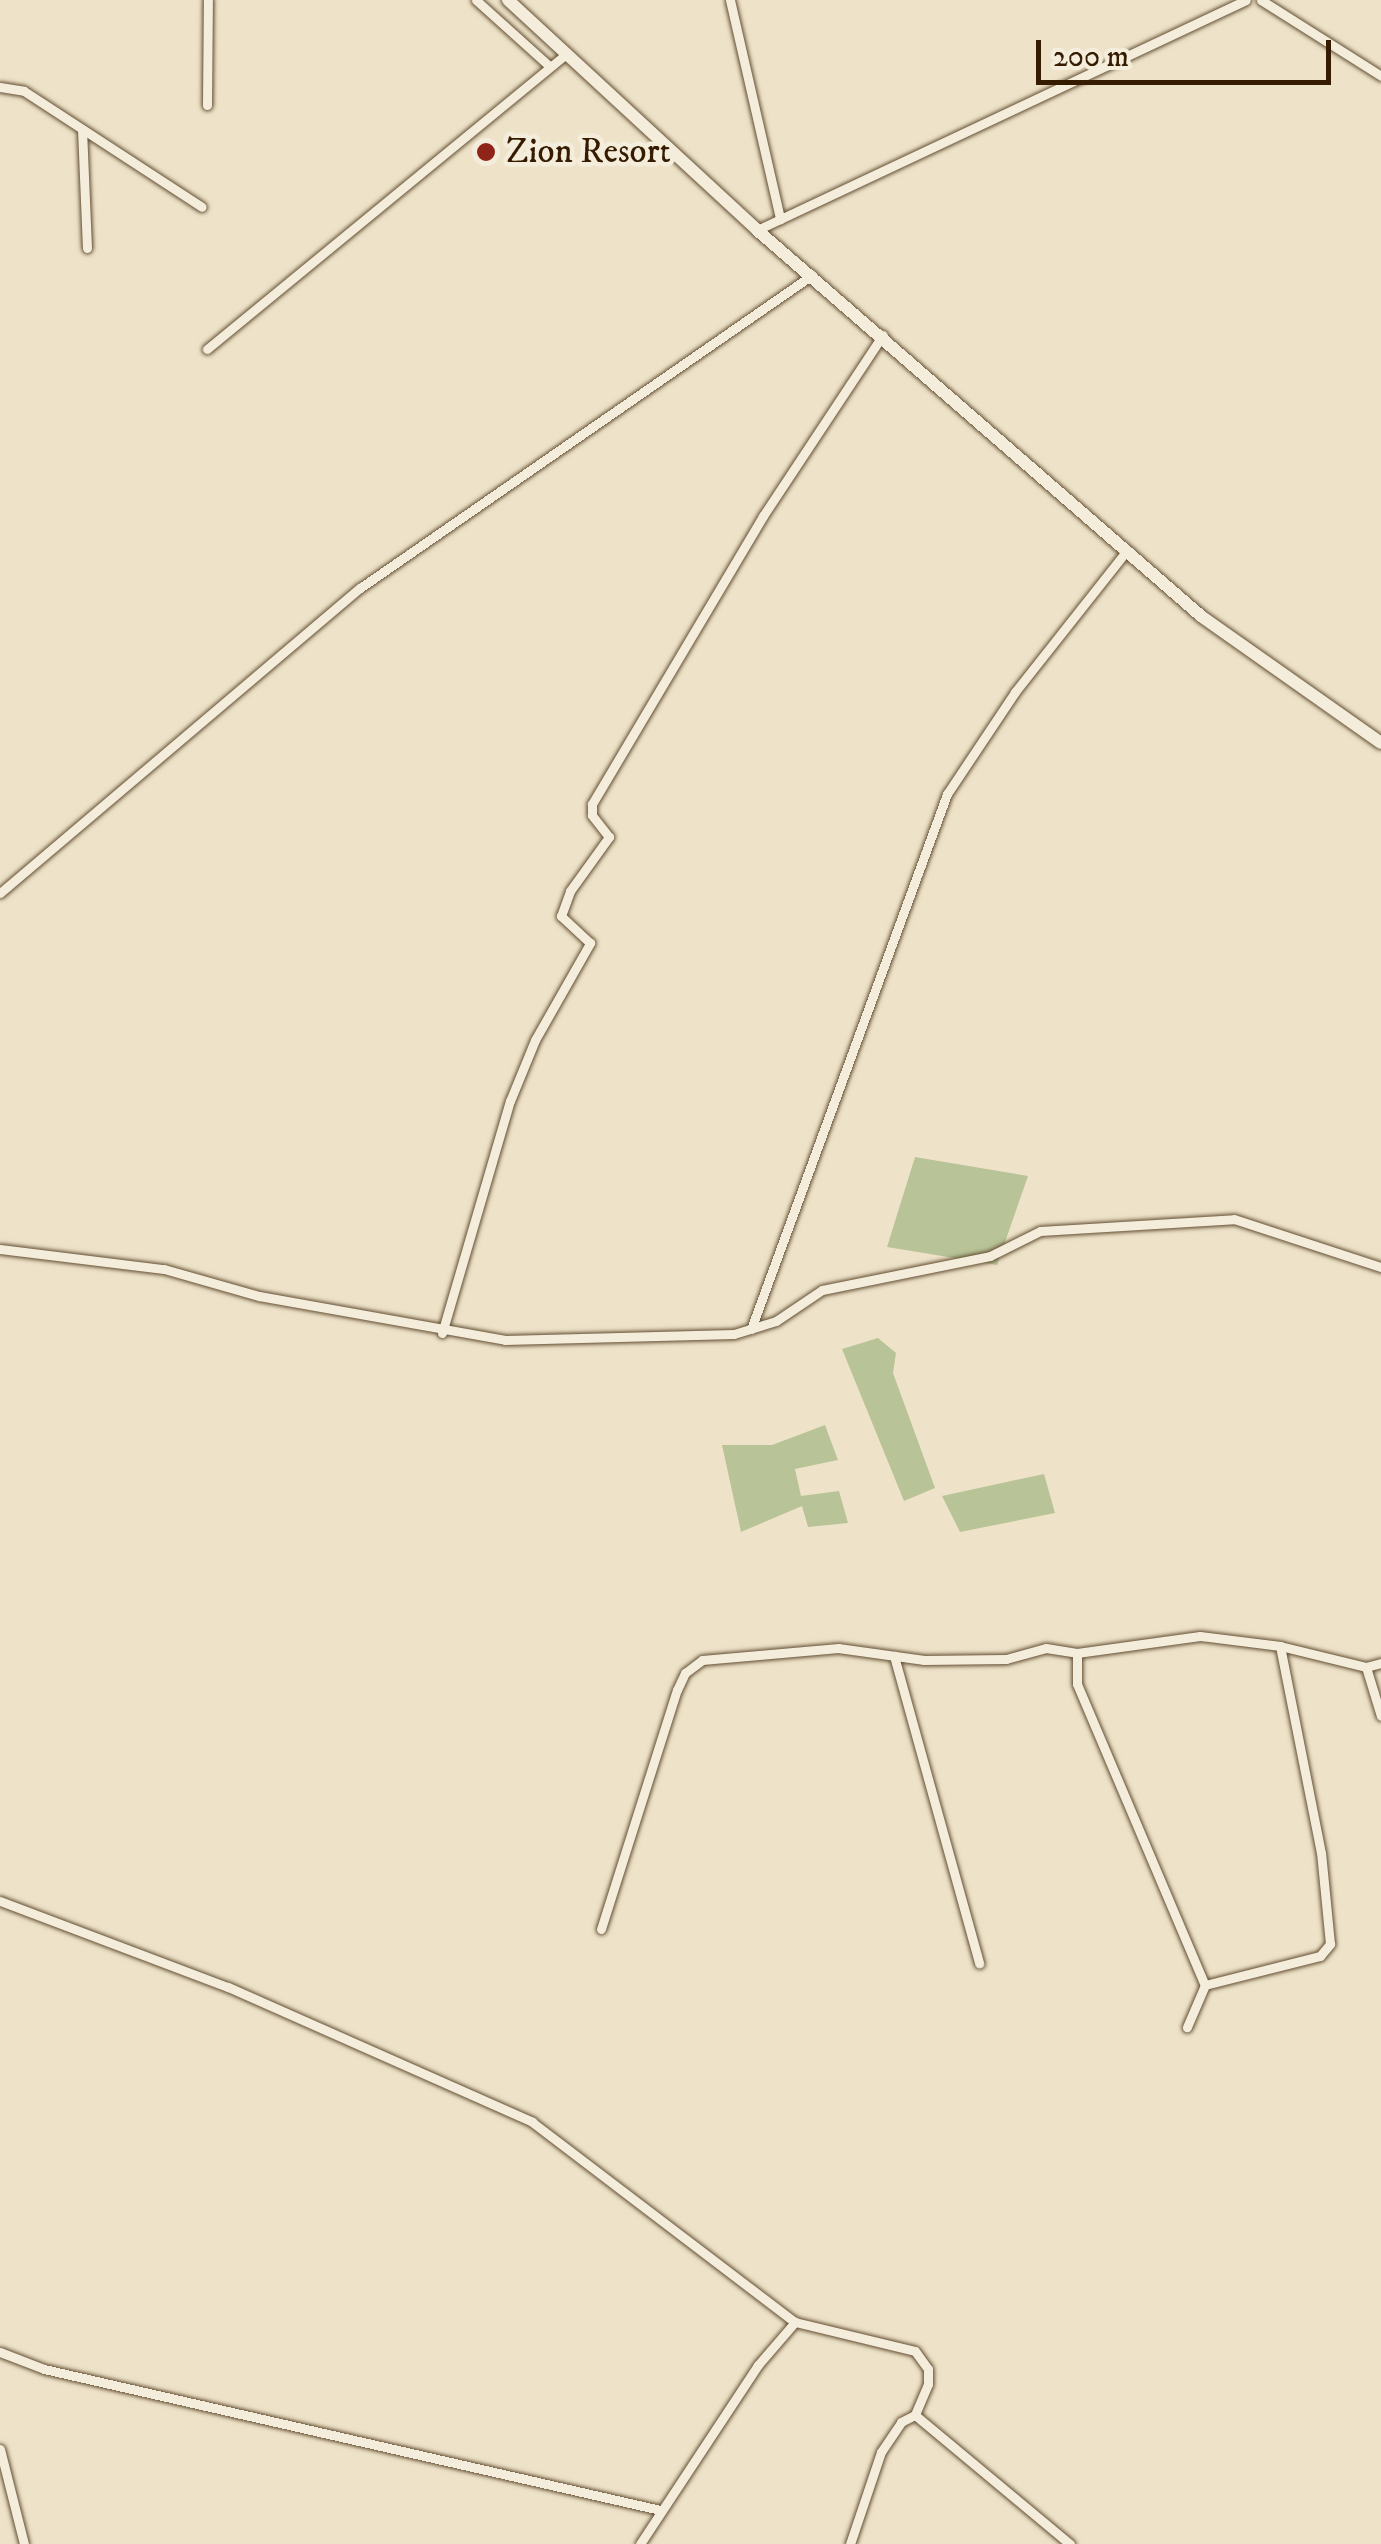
<!DOCTYPE html>
<style>
body{margin:0}
#map{position:relative;width:1381px;height:2544px;overflow:hidden;background:#eee3c9;font-family:"IM FELL DW Pica",serif}
div>[style]{position:absolute}
.green>*{inset:0;background:#b8c497}
.roads{filter:drop-shadow(0 0 2px #634e32) drop-shadow(0 0 2px #634e32)}
.street>*{height:9px;margin:-4.5px;padding:0 4.5px;transform-origin:4.5px;border-radius:4.5px;background:#f4eddc}
.secondary>*{height:12px;margin:-6px;padding:0 6px;transform-origin:6px;border-radius:6px;background:#f4eddc}
.dots>*{width:28px;height:28px;translate:-50% -50%;box-sizing:border-box;border:5px solid #f4eddc;border-radius:50%}
span{translate:-50% -50%;white-space:nowrap;text-align:center;line-height:1.15;-webkit-text-stroke:9px #f4eddc;paint-order:stroke}
.poi-label{font-size:35px;color:#351c00}
.left{translate:0 -50%;text-align:left}
.scale{position:absolute;left:1036px;top:40px;width:295px;height:45px;box-sizing:border-box;border:5px solid #351c00;border-top:0;padding-left:12px;font-size:30px;line-height:35px;white-space:nowrap;color:#351c00;-webkit-text-stroke:8px #f4eddc;paint-order:stroke}
</style>
<div id="map">
<div class="green">
<i style="clip-path:polygon(915px 1157px,1028px 1176px,997px 1265px,887px 1247px)"></i>
<i style="clip-path:polygon(878px 1338px,896px 1353px,893px 1373px,935px 1488px,904px 1501px,842px 1349px)"></i>
<i style="clip-path:polygon(825px 1425px,838px 1460px,795px 1469px,801px 1496px,839px 1491px,848px 1523px,808px 1527px,802px 1506px,741px 1532px,722px 1445px,772px 1445px)"></i>
<i style="clip-path:polygon(1044px 1474px,1055px 1513px,960px 1532px,942px 1496px)"></i>
</div>
<div class="roads">
<div class="street">
<i style="left:476px;top:0;width:96px;rotate:42deg"></i>
<i style="left:730px;top:0;width:225px;rotate:77.1deg"></i>
<i style="left:1261px;top:0;width:142px;rotate:32.3deg"></i>
<i style="left:0;top:87px;width:24px;rotate:9deg"></i>
<i style="left:24px;top:91px;width:212px;rotate:33.1deg"></i>
<i style="left:207px;top:105px;width:105px;rotate:-89.5deg"></i>
<i style="left:82px;top:129px;width:119px;rotate:87.6deg"></i>
<i style="left:757px;top:230px;width:540px;rotate:-25.19deg"></i>
<i style="left:207px;top:349px;width:466px;rotate:-39.4deg"></i>
<i style="left:0;top:893px;width:472px;rotate:-40.3deg"></i>
<i style="left:360px;top:588px;width:550px;rotate:-34.7deg"></i>
<i style="left:0;top:1249px;width:165px;rotate:7deg"></i>
<i style="left:164px;top:1269px;width:99px;rotate:15.9deg"></i>
<i style="left:259px;top:1296px;width:250px;rotate:10.1deg"></i>
<i style="left:505px;top:1340px;width:229px;rotate:-1.5deg"></i>
<i style="left:734px;top:1334px;width:44px;rotate:-17.2deg"></i>
<i style="left:776px;top:1321px;width:55px;rotate:-34deg"></i>
<i style="left:822px;top:1290px;width:171px;rotate:-11.4deg"></i>
<i style="left:990px;top:1256px;width:56px;rotate:-26.6deg"></i>
<i style="left:1040px;top:1231px;width:194px;rotate:-3.5deg"></i>
<i style="left:1234px;top:1219px;width:155px;rotate:18.1deg"></i>
<i style="left:751px;top:1329px;width:570px;rotate:-69.88deg"></i>
<i style="left:947px;top:794px;width:123px;rotate:-56.3deg"></i>
<i style="left:1015px;top:692px;width:181px;rotate:-51.7deg"></i>
<i style="left:442px;top:1333px;width:242px;rotate:-73.7deg"></i>
<i style="left:510px;top:1101px;width:66px;rotate:-67.7deg"></i>
<i style="left:535px;top:1040px;width:112px;rotate:-60.4deg"></i>
<i style="left:590px;top:943px;width:40px;rotate:-137deg"></i>
<i style="left:561px;top:916px;width:27px;rotate:-70deg"></i>
<i style="left:570px;top:891px;width:67px;rotate:-54.2deg"></i>
<i style="left:609px;top:837px;width:28px;rotate:-128deg"></i>
<i style="left:592px;top:815px;width:11px;rotate:-90deg"></i>
<i style="left:592px;top:804px;width:335px;rotate:-59.3deg"></i>
<i style="left:763px;top:516px;width:217px;rotate:-56.5deg"></i>
<i style="left:1077px;top:1653px;width:31px;rotate:90deg"></i>
<i style="left:1077px;top:1684px;width:327px;rotate:67deg"></i>
<i style="left:1205px;top:1985px;width:46px;rotate:113.2deg"></i>
<i style="left:894px;top:1656px;width:319px;rotate:74.5deg"></i>
<i style="left:1366px;top:1667px;width:51px;rotate:73deg"></i>
<i style="left:0;top:1901px;width:244px;rotate:20.7deg"></i>
<i style="left:228px;top:1987px;width:333px;rotate:23.9deg"></i>
<i style="left:532px;top:2122px;width:330px;rotate:37.3deg"></i>
<i style="left:795px;top:2322px;width:123px;rotate:13.6deg"></i>
<i style="left:915px;top:2351px;width:22px;rotate:54deg"></i>
<i style="left:928px;top:2369px;width:15px;rotate:90deg"></i>
<i style="left:928px;top:2384px;width:34px;rotate:113deg"></i>
<i style="left:915px;top:2415px;width:202px;rotate:39.8deg"></i>
<i style="left:601px;top:1929px;width:251px;rotate:-72.4deg"></i>
<i style="left:677px;top:1690px;width:19px;rotate:-65deg"></i>
<i style="left:685px;top:1673px;width:21px;rotate:-37deg"></i>
<i style="left:702px;top:1660px;width:137px;rotate:-5deg"></i>
<i style="left:838px;top:1648px;width:87px;rotate:7.9deg"></i>
<i style="left:924px;top:1660px;width:82px;rotate:-0.7deg"></i>
<i style="left:1006px;top:1659px;width:41px;rotate:-15.4deg"></i>
<i style="left:1046px;top:1648px;width:31px;rotate:9deg"></i>
<i style="left:1077px;top:1653px;width:124px;rotate:-7.9deg"></i>
<i style="left:1200px;top:1636px;width:81px;rotate:7.1deg"></i>
<i style="left:1280px;top:1646px;width:89px;rotate:13.7deg"></i>
<i style="left:1366px;top:1667px;width:16px;rotate:-15deg"></i>
<i style="left:1205px;top:1985px;width:119px;rotate:-14.2deg"></i>
<i style="left:1320px;top:1956px;width:16px;rotate:-50deg"></i>
<i style="left:1330px;top:1944px;width:91px;rotate:-95.6deg"></i>
<i style="left:1321px;top:1853px;width:211px;rotate:-101.2deg"></i>
<i style="left:0;top:2352px;width:47px;rotate:21.1deg"></i>
<i style="left:44px;top:2369px;width:632px;rotate:12.89deg"></i>
<i style="left:0;top:2449px;width:98px;rotate:75.8deg"></i>
<i style="left:640px;top:2544px;width:214px;rotate:-56.6deg"></i>
<i style="left:758px;top:2365px;width:57px;rotate:-49.3deg"></i>
<i style="left:850px;top:2544px;width:97px;rotate:-71.4deg"></i>
<i style="left:881px;top:2452px;width:36px;rotate:-56deg"></i>
<i style="left:901px;top:2422px;width:16px;rotate:-27deg"></i>
</div>
<div class="secondary">
<i style="left:508px;top:0;width:339px;rotate:42.7deg"></i>
<i style="left:757px;top:230px;width:588px;rotate:41deg"></i>
<i style="left:1201px;top:616px;width:220px;rotate:35.2deg"></i>
</div>
</div>
<div class="dots">
<i style="left:486px;top:152px;background:#8f2418"></i>
</div>
<div class="poi-label">
<span class="left" style="left:506px;top:152px">Zion Resort</span>
</div>
<div class="scale">200 m</div>
</div>
